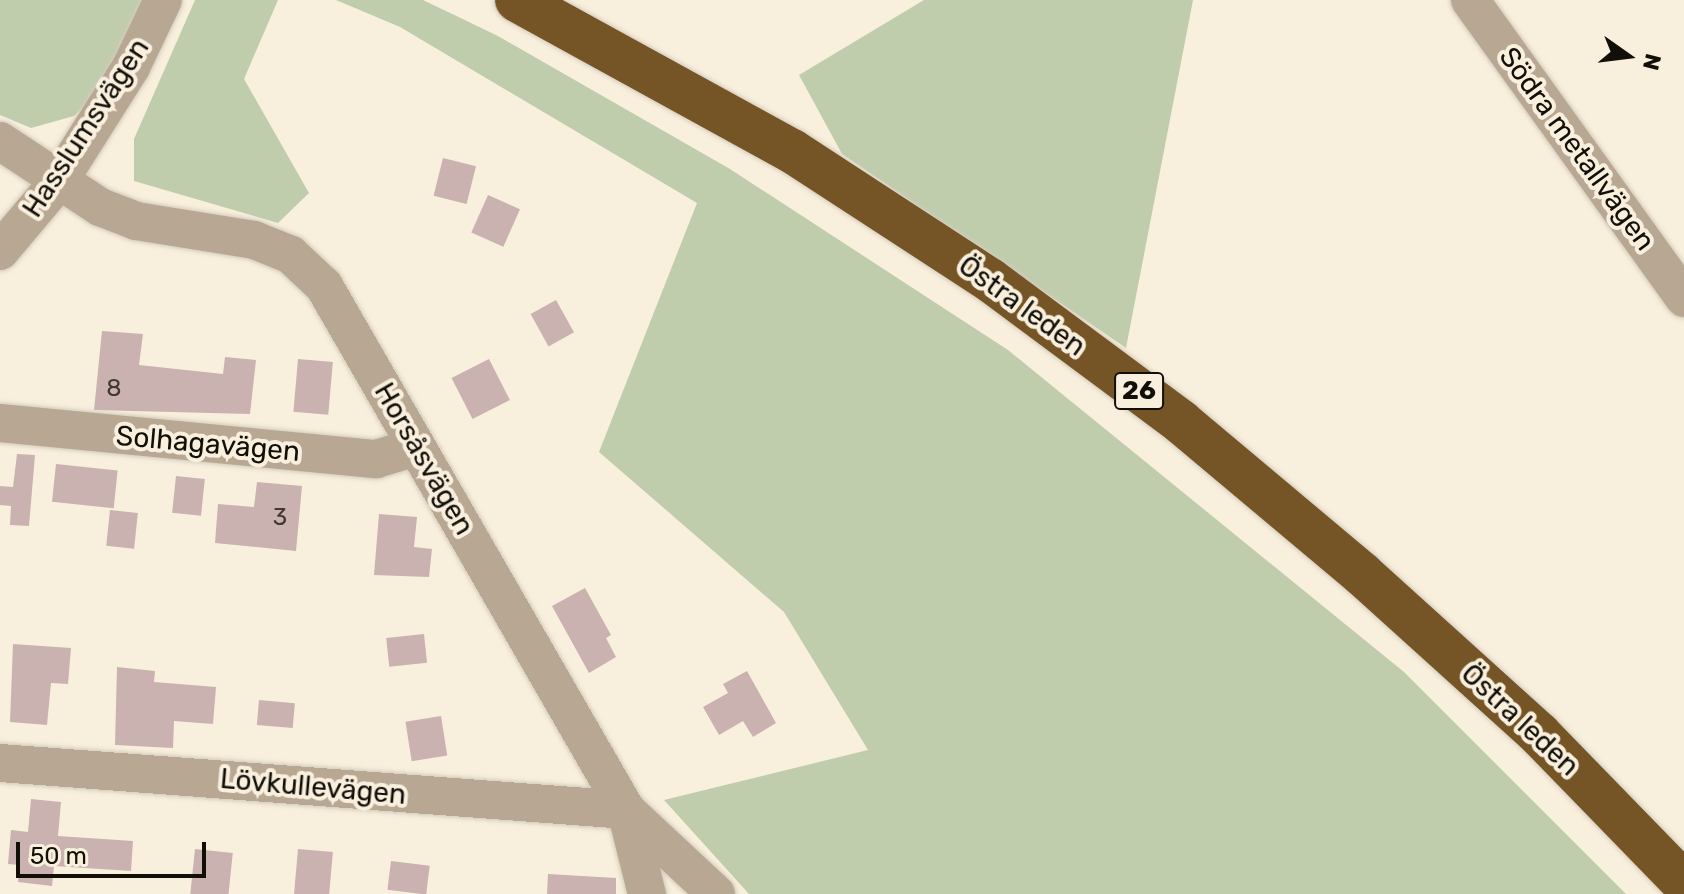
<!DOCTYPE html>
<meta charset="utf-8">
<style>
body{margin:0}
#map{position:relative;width:1684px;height:894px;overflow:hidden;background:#f9efdd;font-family:Rubik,sans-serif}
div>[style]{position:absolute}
.green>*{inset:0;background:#bfcdad}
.building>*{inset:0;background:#c9b2af;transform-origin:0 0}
.roads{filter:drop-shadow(0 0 2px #d4cbbb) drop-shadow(0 0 2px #d4cbbb)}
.minor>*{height:38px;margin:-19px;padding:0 19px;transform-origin:19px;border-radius:19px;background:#b8a793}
.highway>*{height:44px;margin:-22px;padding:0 22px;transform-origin:22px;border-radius:22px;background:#755426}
span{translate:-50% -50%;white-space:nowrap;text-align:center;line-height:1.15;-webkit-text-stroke:8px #f9efdd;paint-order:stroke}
.number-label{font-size:24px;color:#403832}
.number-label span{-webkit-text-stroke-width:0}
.shield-label span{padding:2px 6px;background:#f9efdd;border:2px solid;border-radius:6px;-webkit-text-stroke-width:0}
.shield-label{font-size:26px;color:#120f09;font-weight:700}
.street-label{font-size:28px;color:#120f09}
.north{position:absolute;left:1588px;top:16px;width:80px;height:80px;-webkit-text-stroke:6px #f9efdd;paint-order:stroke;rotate:104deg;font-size:22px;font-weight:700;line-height:32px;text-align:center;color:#120f09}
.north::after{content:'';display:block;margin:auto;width:28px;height:36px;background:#120f09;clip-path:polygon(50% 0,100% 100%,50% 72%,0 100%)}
.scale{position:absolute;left:16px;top:842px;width:190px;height:36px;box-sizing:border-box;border:4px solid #120f09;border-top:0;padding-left:10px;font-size:24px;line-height:28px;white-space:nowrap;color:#120f09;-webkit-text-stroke:6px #f9efdd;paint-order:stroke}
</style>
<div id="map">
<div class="green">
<i style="clip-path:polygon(0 0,147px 0,98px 93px,74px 116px,31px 128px,0 115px)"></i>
<i style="clip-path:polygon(195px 0,278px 0,244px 79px,309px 193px,278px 223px,134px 181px,134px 139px)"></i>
<i style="clip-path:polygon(336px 0,423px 0,498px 36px,730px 169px,1008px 350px,1404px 672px,1626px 894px,749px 894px,664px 800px,868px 750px,784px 612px,599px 452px,697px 203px,400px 27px)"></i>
<i style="clip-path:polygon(924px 0,1193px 0,1126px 348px,842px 154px,799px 75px)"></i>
</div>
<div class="building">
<i style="left:443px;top:158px;width:34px;height:39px;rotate:14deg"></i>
<i style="left:488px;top:195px;width:35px;height:41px;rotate:24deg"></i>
<i style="left:556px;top:300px;width:37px;height:29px;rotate:61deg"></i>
<i style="clip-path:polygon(102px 331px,143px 334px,139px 365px,223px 374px,225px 357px,256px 360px,250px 414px,94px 410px)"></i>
<i style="left:298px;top:359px;width:35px;height:53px;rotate:5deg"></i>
<i style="left:489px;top:359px;width:46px;height:42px;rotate:63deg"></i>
<i style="clip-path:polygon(17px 454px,35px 455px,29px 526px,10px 525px,11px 506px,0 505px,0 486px,13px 487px)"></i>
<i style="left:56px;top:464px;width:62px;height:38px;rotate:6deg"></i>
<i style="left:176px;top:476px;width:29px;height:37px;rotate:6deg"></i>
<i style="clip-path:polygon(257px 482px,302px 486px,296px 551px,215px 543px,218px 504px,254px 507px)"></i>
<i style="left:110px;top:510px;width:28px;height:36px;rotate:6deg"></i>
<i style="clip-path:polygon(379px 514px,417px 517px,414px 547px,432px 549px,429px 577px,374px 575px)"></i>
<i style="clip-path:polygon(585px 588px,611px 635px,606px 638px,616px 657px,589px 673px,552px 606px)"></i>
<i style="left:424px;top:634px;width:29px;height:38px;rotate:84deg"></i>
<i style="clip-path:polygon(13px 644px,71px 648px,68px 684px,51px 683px,47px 725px,10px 722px)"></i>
<i style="clip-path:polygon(117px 667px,155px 671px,154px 682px,216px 687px,213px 724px,174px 721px,173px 748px,115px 745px)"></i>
<i style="clip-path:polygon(747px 671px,776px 723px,753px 737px,743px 721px,719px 735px,703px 707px,728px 693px,723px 684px)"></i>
<i style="left:259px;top:700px;width:36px;height:25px;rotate:5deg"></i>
<i style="left:441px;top:716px;width:40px;height:36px;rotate:81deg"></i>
<i style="clip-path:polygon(31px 799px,61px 802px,58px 836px,133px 841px,131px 871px,54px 866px,52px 886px,18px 882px,20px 865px,8px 864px,11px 830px,28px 832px)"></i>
<i style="left:195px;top:849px;width:38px;height:45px;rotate:6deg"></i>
<i style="left:298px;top:849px;width:35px;height:45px;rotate:5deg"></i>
<i style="left:391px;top:861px;width:39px;height:29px;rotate:7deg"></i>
<i style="clip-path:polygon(548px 874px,616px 878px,616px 894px,547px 894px)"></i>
</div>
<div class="roads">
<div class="minor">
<i style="left:1470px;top:0;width:367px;rotate:54.3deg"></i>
<i style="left:0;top:141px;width:120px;rotate:33.4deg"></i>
<i style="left:100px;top:207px;width:39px;rotate:21deg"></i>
<i style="left:136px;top:221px;width:120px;rotate:9.1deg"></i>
<i style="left:254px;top:240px;width:40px;rotate:22deg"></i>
<i style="left:291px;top:255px;width:45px;rotate:43.2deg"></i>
<i style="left:324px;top:286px;width:605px;rotate:60.04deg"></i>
<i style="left:626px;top:810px;width:87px;rotate:76deg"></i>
<i style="left:0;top:251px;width:92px;rotate:-49.9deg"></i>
<i style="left:59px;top:181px;width:135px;rotate:-57.7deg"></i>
<i style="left:131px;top:67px;width:74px;rotate:-64.5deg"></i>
<i style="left:0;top:423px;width:378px;rotate:5.5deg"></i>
<i style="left:376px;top:459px;width:42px;rotate:-16.7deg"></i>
<i style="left:0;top:763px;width:628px;rotate:4.29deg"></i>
<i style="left:626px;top:810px;width:123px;rotate:43deg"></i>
</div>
<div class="highway">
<i style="left:517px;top:0;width:314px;rotate:28.8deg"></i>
<i style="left:792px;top:151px;width:236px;rotate:33.1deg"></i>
<i style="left:990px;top:280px;width:238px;rotate:36.6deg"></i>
<i style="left:1181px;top:422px;width:236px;rotate:40deg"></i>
<i style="left:1362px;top:574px;width:239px;rotate:42.1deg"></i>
<i style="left:1539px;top:734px;width:208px;rotate:45.8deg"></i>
</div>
</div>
<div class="number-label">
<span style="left:114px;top:389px">8</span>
<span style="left:280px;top:518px">3</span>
</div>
<div class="shield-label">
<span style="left:1139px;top:391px">26</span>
</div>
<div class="street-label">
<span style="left:86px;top:128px;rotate:-57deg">Hasslumsvägen</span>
<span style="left:1577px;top:149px;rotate:54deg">Södra metallvägen</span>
<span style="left:1022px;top:306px;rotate:36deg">Östra leden</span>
<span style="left:208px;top:444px;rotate:5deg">Solhagavägen</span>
<span style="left:424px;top:459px;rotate:60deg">Horsåsvägen</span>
<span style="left:1520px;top:720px;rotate:43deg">Östra leden</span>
<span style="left:313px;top:787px;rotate:5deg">Lövkullevägen</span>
</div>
<div class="north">N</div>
<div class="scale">50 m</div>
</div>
